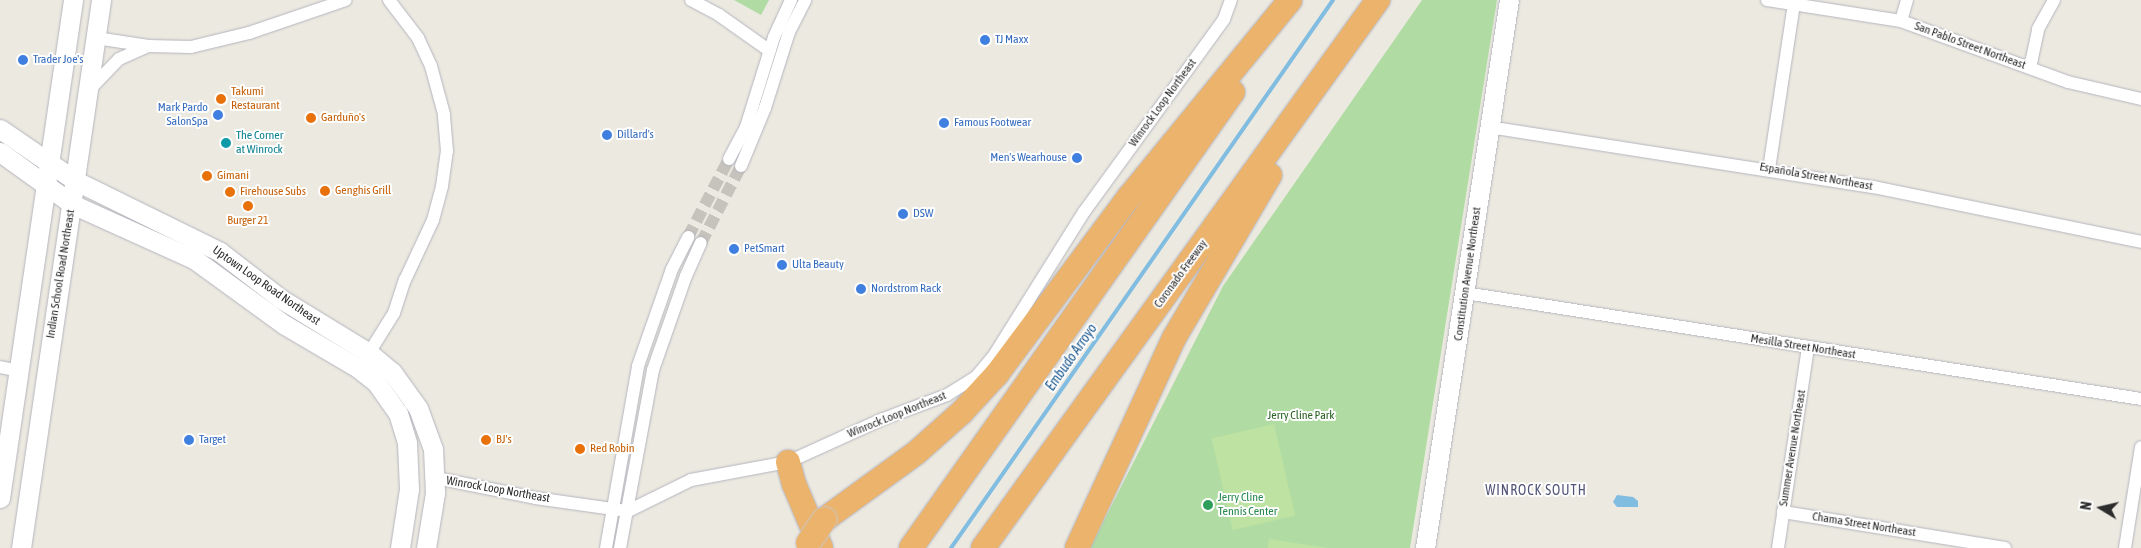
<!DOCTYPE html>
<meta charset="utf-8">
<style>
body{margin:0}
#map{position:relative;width:2141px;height:548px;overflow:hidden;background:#ece9e1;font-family:"Asap Condensed",sans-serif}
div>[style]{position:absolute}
.green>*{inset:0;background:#b0dca4}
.pitch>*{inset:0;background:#bee2a1;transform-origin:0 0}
.water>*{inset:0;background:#81bce1}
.stream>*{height:4px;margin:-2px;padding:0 2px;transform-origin:2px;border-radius:2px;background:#81bce1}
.street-tunnel>*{height:12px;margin-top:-6px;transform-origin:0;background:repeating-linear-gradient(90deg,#c6c3bd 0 12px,transparent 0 18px)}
.roads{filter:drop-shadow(0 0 1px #b4b5be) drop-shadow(0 0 1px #b4b5be)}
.street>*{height:12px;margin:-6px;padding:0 6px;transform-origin:6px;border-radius:6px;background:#fff}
.secondary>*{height:19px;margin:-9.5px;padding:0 9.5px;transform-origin:9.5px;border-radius:9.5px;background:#fff}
.highway>*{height:24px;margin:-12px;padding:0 12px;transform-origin:12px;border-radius:12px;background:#ecb36c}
.bridges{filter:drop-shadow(0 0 1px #c8c8c8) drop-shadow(0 0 1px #c8c8c8)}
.highway-bridge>*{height:24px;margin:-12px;padding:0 12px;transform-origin:12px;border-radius:12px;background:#ecb36c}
.dots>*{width:14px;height:14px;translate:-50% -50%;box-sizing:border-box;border:2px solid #fff;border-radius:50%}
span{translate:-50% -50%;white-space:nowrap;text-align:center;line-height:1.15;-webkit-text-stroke:4px #fff;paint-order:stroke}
.shop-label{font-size:12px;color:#366cbe}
.left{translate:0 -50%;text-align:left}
.right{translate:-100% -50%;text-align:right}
.street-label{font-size:12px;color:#2c2c2c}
.food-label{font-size:12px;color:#c56008}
.culture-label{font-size:12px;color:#0d838f}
.park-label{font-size:12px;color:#296224}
.leisure-label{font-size:12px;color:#27864d}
.water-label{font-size:14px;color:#1e5a8f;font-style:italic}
.neighbourhood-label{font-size:14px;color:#525478;letter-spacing:1px}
.north{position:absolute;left:2076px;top:483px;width:50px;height:50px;-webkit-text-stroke:4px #fff;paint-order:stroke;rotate:279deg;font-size:14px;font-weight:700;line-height:20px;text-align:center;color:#2c2c2c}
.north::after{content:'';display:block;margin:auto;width:18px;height:22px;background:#2c2c2c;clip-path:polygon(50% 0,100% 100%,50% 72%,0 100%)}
</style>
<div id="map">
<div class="green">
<i style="clip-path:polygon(734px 0,769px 0,761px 15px)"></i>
<i style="clip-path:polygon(1422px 0,1497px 0,1410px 548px,1090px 548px,1223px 286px)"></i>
</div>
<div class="pitch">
<i style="left:1274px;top:424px;width:94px;height:64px;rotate:77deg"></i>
<i style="clip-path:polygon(1269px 539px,1328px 548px,1268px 548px)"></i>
</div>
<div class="water">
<i style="clip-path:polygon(1617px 495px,1633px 497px,1638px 501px,1638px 507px,1617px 507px,1613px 502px)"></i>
</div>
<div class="stream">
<i style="left:951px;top:548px;width:668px;rotate:-55.12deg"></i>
</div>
<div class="street-tunnel">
<i style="left:688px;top:237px;width:88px;rotate:-62.3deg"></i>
<i style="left:701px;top:243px;width:87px;rotate:-62.5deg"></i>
</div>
<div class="roads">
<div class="street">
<i style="left:691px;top:0;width:32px;rotate:28deg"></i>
<i style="left:719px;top:15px;width:62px;rotate:35.2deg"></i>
<i style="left:1767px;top:0;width:136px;rotate:8.9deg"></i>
<i style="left:1901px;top:21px;width:178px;rotate:20.1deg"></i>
<i style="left:2068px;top:82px;width:75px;rotate:13.1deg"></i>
<i style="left:1901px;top:21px;width:22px;rotate:-74deg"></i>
<i style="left:96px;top:38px;width:53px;rotate:8.7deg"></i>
<i style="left:148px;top:46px;width:43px;rotate:1.3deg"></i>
<i style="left:191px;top:47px;width:60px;rotate:-13.6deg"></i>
<i style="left:249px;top:33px;width:102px;rotate:-18.8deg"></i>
<i style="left:2030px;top:68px;width:40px;rotate:-78deg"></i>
<i style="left:2038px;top:29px;width:33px;rotate:-61deg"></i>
<i style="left:89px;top:90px;width:43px;rotate:-45.9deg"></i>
<i style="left:119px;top:59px;width:30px;rotate:-24deg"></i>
<i style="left:1489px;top:127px;width:390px;rotate:8.9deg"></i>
<i style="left:1874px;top:187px;width:273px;rotate:11.6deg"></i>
<i style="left:729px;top:159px;width:36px;rotate:-62deg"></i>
<i style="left:746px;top:127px;width:94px;rotate:-72.7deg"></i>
<i style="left:774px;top:37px;width:41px;rotate:-65.3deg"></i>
<i style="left:741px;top:166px;width:63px;rotate:-67.5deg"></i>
<i style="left:765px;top:108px;width:80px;rotate:-72.5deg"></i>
<i style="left:789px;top:32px;width:36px;rotate:-63deg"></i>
<i style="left:1769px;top:169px;width:167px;rotate:-81.4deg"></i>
<i style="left:1465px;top:293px;width:684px;rotate:8.91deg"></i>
<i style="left:369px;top:353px;width:47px;rotate:-58deg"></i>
<i style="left:394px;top:313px;width:35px;rotate:-72deg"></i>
<i style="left:405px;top:280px;width:66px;rotate:-65deg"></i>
<i style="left:433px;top:220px;width:35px;rotate:-75deg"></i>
<i style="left:442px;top:186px;width:35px;rotate:-82deg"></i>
<i style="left:447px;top:151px;width:37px;rotate:-95deg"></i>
<i style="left:444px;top:114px;width:50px;rotate:-105.2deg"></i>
<i style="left:431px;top:66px;width:31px;rotate:-115deg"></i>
<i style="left:418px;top:38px;width:48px;rotate:-127.3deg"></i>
<i style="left:0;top:367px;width:19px;rotate:12deg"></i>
<i style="left:436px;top:478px;width:101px;rotate:11.4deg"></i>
<i style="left:535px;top:498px;width:94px;rotate:8deg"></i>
<i style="left:628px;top:511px;width:70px;rotate:-26.2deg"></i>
<i style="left:691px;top:480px;width:99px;rotate:-10.5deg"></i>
<i style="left:788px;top:462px;width:104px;rotate:-24.4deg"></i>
<i style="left:883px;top:419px;width:68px;rotate:-20.6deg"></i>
<i style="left:947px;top:395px;width:34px;rotate:-32deg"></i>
<i style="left:976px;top:377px;width:26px;rotate:-50deg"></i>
<i style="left:993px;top:357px;width:171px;rotate:-57.9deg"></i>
<i style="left:1084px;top:212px;width:238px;rotate:-54deg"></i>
<i style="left:1224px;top:19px;width:20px;rotate:-70deg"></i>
<i style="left:1783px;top:512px;width:225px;rotate:9.2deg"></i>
<i style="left:606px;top:548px;width:185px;rotate:-80deg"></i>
<i style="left:638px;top:366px;width:103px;rotate:-70.7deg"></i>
<i style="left:672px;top:269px;width:36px;rotate:-63deg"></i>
<i style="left:620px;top:548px;width:181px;rotate:-79.5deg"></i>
<i style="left:653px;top:370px;width:100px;rotate:-70.7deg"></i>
<i style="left:686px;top:276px;width:36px;rotate:-66deg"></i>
<i style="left:1778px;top:548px;width:203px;rotate:-81.5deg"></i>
<i style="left:2125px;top:548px;width:102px;rotate:-81deg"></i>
</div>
<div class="secondary">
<i style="left:0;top:129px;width:92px;rotate:34.4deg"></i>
<i style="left:76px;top:181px;width:161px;rotate:26.2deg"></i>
<i style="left:220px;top:252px;width:77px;rotate:37.6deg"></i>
<i style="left:281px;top:299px;width:103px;rotate:31.5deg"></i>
<i style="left:369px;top:353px;width:30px;rotate:40deg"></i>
<i style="left:392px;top:372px;width:44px;rotate:54.2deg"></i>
<i style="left:418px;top:408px;width:44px;rotate:69.9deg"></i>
<i style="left:433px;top:449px;width:44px;rotate:87.4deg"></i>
<i style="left:435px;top:493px;width:56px;rotate:99.3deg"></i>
<i style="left:0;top:152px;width:89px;rotate:35.8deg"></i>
<i style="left:72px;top:204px;width:134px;rotate:24.3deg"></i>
<i style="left:194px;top:259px;width:112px;rotate:36deg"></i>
<i style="left:285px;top:325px;width:85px;rotate:30.5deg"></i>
<i style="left:358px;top:368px;width:23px;rotate:38deg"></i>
<i style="left:376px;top:382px;width:38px;rotate:55deg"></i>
<i style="left:398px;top:413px;width:31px;rotate:73deg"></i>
<i style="left:407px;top:443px;width:46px;rotate:87.5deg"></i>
<i style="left:409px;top:489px;width:60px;rotate:98.7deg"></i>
<i style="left:0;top:498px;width:503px;rotate:-81.66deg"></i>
<i style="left:21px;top:548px;width:554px;rotate:-81.69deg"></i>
<i style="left:1425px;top:548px;width:554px;rotate:-81.29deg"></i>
</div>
<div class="highway">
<i style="left:788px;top:462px;width:23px;rotate:75deg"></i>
<i style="left:794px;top:484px;width:69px;rotate:67.1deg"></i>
<i style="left:825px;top:519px;width:112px;rotate:-36deg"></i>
<i style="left:916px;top:453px;width:62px;rotate:-41.7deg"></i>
<i style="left:962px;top:412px;width:52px;rotate:-47.4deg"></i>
<i style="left:997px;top:374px;width:221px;rotate:-53.3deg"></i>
<i style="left:1129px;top:197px;width:254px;rotate:-50.7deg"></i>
<i style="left:911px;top:548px;width:558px;rotate:-54.77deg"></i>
<i style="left:983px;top:548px;width:676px;rotate:-54.22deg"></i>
<i style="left:1077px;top:548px;width:231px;rotate:-65.2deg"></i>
<i style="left:1174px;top:338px;width:189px;rotate:-59.5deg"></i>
</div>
</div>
<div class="bridges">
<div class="highway-bridge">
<i style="left:808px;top:543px;width:29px;rotate:-55deg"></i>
</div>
</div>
<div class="dots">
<i style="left:985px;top:40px;background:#3f7fe0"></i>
<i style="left:23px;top:60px;background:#3f7fe0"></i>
<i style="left:221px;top:99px;background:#e8710a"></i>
<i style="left:218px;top:115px;background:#3f7fe0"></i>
<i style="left:311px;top:118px;background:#e8710a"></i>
<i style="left:944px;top:123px;background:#3f7fe0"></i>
<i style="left:607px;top:135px;background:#3f7fe0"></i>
<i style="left:226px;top:143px;background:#0f9aa8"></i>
<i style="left:1077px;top:158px;background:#3f7fe0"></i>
<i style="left:207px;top:176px;background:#e8710a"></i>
<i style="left:325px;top:191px;background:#e8710a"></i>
<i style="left:230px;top:192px;background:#e8710a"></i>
<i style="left:248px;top:206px;background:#e8710a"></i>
<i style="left:903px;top:214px;background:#3f7fe0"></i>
<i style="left:734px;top:249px;background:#3f7fe0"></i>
<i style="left:782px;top:265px;background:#3f7fe0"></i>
<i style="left:861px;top:289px;background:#3f7fe0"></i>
<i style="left:189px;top:440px;background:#3f7fe0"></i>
<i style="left:486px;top:440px;background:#e8710a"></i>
<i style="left:580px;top:449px;background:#e8710a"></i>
<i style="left:1208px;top:505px;background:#2e9e5b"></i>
</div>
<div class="shop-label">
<span class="left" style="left:995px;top:40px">TJ Maxx</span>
<span class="left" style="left:33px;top:60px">Trader Joe's</span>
<span class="right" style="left:208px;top:115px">Mark Pardo<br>SalonSpa</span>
<span class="left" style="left:954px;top:123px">Famous Footwear</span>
<span class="left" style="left:617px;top:135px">Dillard's</span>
<span class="right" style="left:1067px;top:158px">Men's Wearhouse</span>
<span class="left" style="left:913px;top:214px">DSW</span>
<span class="left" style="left:744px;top:249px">PetSmart</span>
<span class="left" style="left:792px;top:265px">Ulta Beauty</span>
<span class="left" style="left:871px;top:289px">Nordstrom Rack</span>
<span class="left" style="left:199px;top:440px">Target</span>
</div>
<div class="street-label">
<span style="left:1970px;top:46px;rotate:20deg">San Pablo Street Northeast</span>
<span style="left:1163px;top:103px;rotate:-54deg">Winrock Loop Northeast</span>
<span style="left:1816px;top:177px;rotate:10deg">Española Street Northeast</span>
<span style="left:61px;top:274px;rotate:-81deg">Indian School Road Northeast</span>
<span style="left:1181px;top:274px;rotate:-54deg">Coronado Freeway</span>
<span style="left:1468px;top:274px;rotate:-82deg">Constitution Avenue Northeast</span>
<span style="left:266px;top:286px;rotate:35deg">Uptown Loop Road Northeast</span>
<span style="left:1803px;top:347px;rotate:9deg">Mesilla Street Northeast</span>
<span style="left:897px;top:415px;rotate:-22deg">Winrock Loop Northeast</span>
<span style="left:1793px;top:448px;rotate:-81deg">Summer Avenue Northeast</span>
<span style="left:498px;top:490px;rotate:10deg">Winrock Loop Northeast</span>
<span style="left:1864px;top:525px;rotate:9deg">Chama Street Northeast</span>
</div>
<div class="food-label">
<span class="left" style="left:231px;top:99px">Takumi<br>Restaurant</span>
<span class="left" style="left:321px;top:118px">Garduño's</span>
<span class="left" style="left:217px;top:176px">Gimani</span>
<span class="left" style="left:335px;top:191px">Genghis Grill</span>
<span class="left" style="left:240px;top:192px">Firehouse Subs</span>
<span style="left:248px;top:221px">Burger 21</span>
<span class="left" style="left:496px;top:440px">BJ's</span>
<span class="left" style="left:590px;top:449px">Red Robin</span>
</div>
<div class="culture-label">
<span class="left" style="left:236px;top:143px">The Corner<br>at Winrock</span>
</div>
<div class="park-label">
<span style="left:1301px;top:416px">Jerry Cline Park</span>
</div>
<div class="leisure-label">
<span class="left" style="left:1218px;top:505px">Jerry Cline<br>Tennis Center</span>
</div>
<div class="water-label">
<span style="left:1071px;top:357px;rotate:-55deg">Embudo Arroyo</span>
</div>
<div class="neighbourhood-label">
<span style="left:1536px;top:490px">WINROCK SOUTH</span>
</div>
<div class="north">N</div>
</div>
